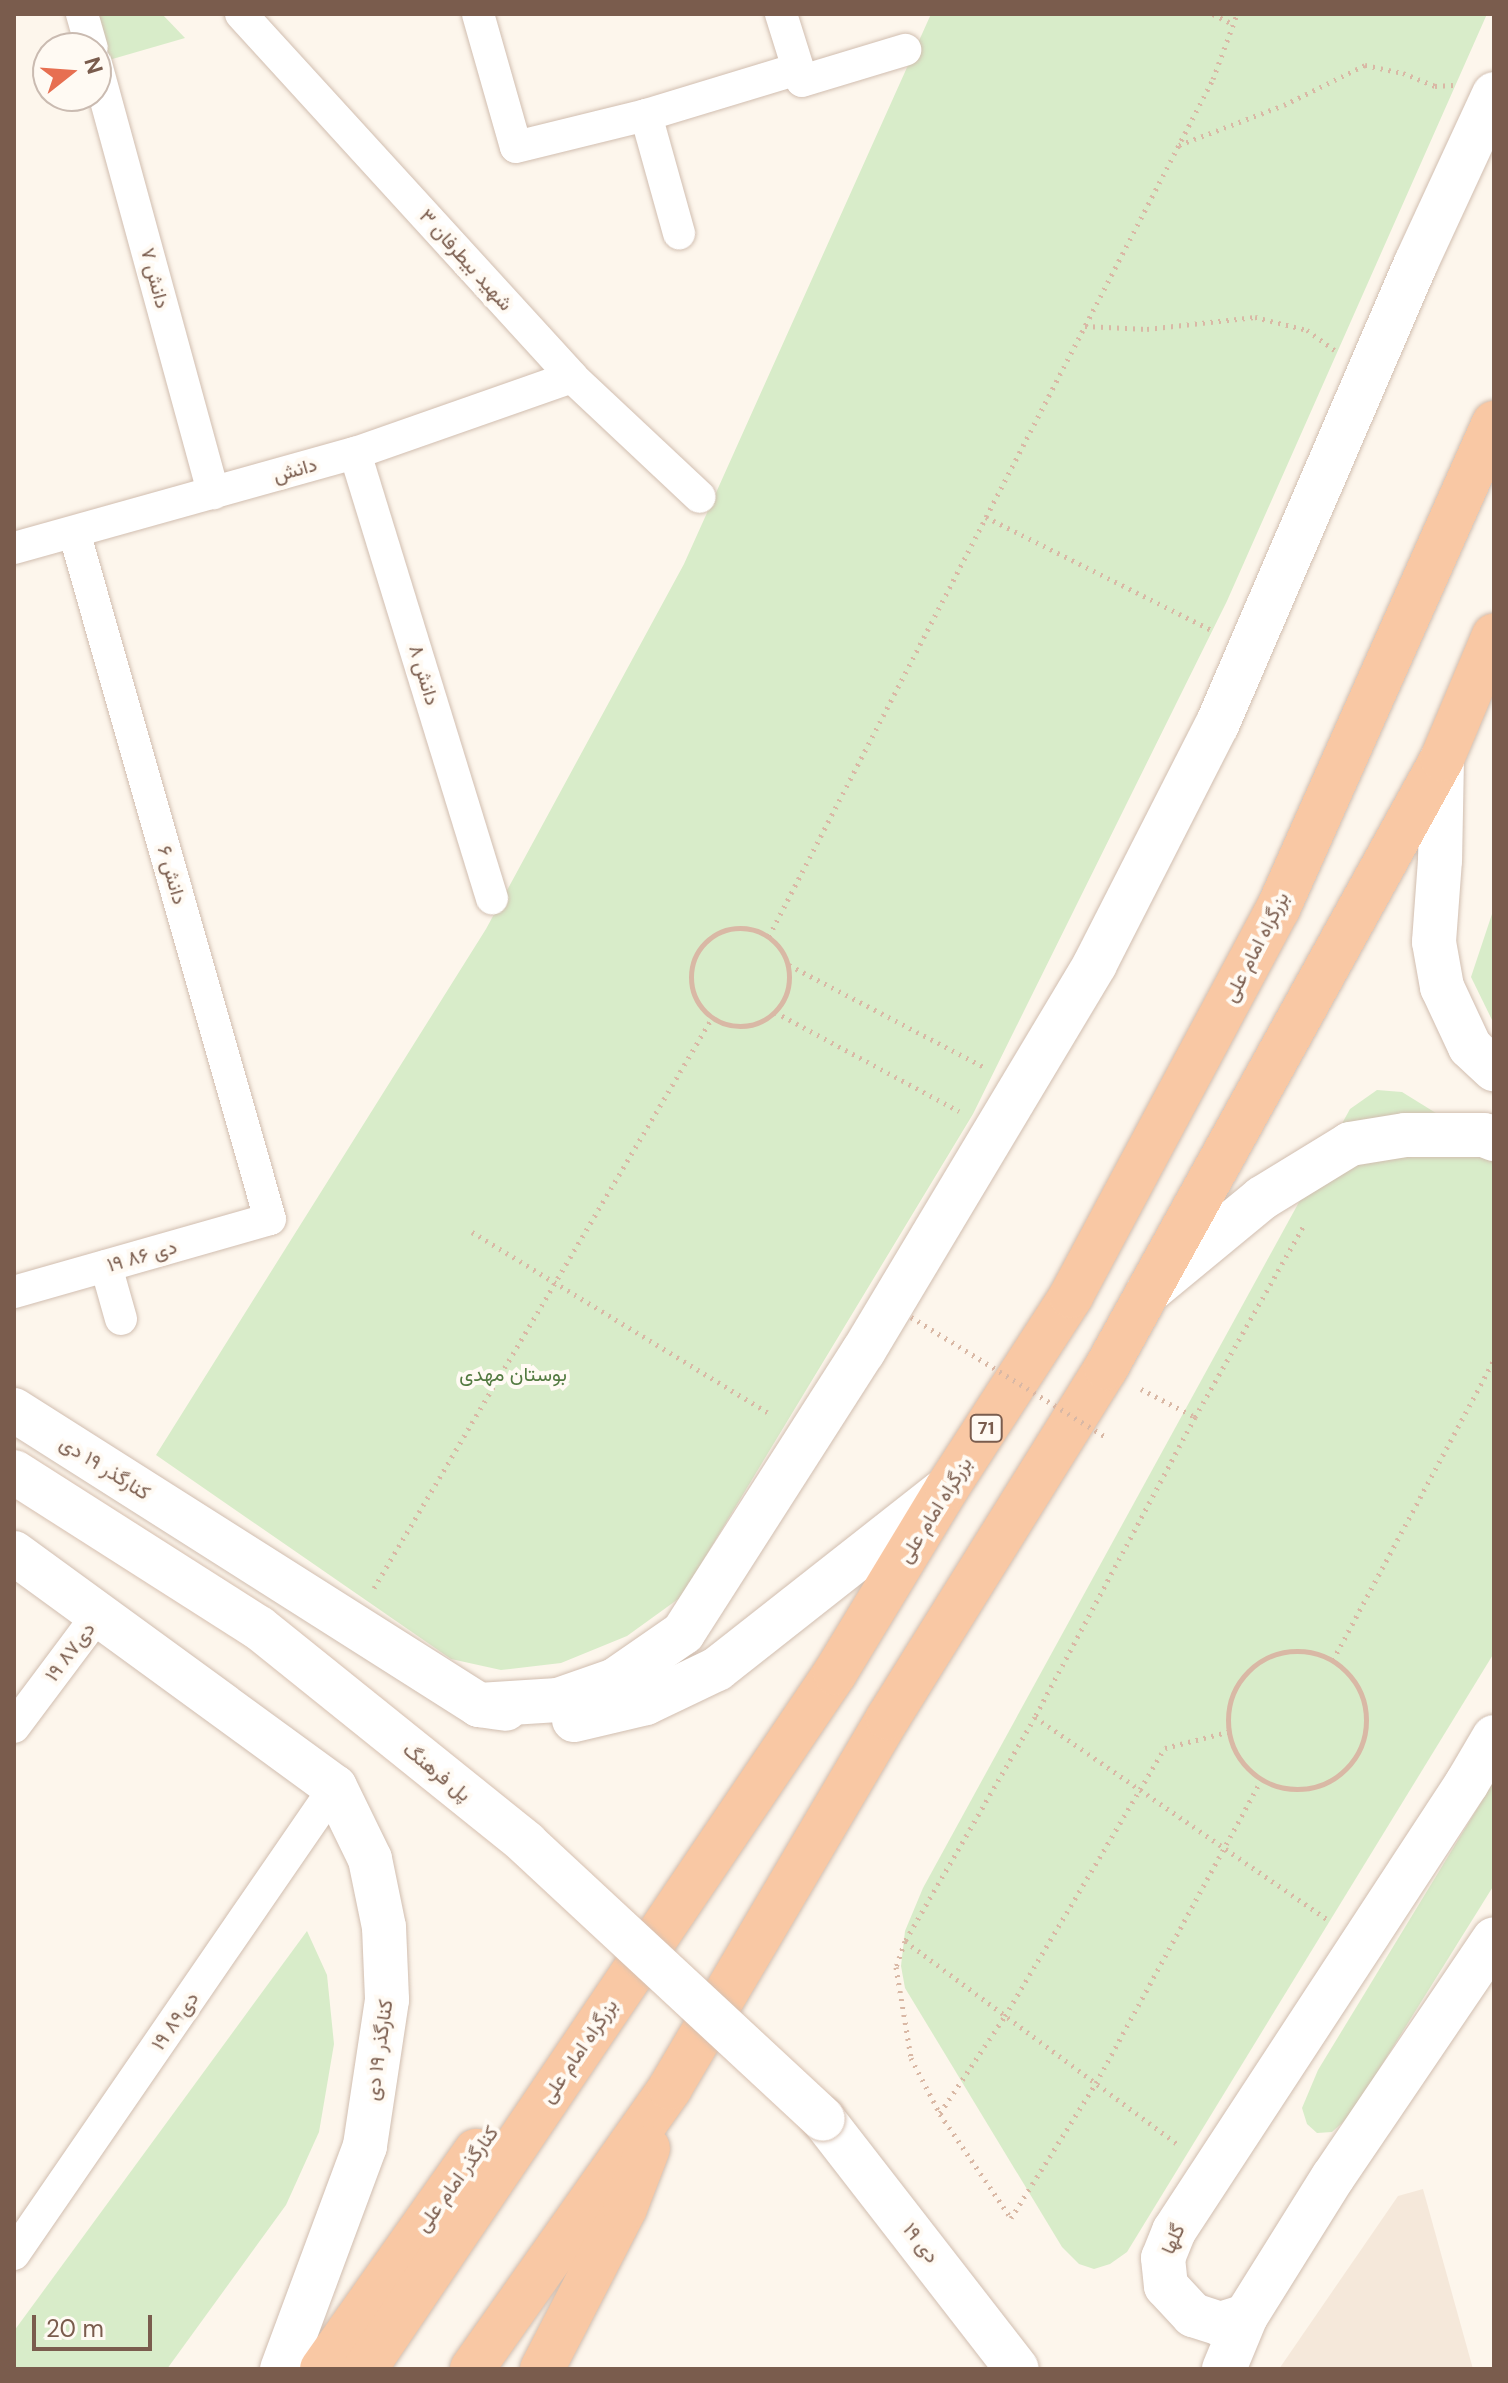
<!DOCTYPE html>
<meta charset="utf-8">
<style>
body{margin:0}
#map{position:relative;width:1508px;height:2383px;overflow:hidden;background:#fdf6ec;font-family:"DM Sans",Vazirmatn,sans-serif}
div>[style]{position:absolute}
.residential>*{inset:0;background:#f5e8da}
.green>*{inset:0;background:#d8ecc9}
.path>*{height:5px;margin-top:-2.5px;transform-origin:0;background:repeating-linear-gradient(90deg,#d9b8a5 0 2px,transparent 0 8px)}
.path>.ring{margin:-2.5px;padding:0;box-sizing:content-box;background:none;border:5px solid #d9b8a5;border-radius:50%}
.roads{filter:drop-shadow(0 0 2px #d1beb0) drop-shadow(0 0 2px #d1beb0)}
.minor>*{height:32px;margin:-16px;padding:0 16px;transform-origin:16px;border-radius:16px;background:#fff}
.secondary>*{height:44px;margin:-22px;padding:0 22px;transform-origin:22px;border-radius:22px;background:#fff}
.trunk>*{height:44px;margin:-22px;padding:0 22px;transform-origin:22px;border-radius:22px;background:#f9c8a4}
.path-bridge>*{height:5px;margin-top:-2.5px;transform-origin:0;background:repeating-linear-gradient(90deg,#d9b8a5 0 2px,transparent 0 8px)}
.bridges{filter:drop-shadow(0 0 2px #d6c0b0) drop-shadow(0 0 2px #d6c0b0)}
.secondary-bridge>*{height:44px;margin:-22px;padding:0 22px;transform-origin:22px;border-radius:22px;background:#fff}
span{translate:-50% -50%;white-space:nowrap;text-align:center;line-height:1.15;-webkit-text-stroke:8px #fffaf3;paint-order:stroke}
.shield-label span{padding:2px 6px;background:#fffaf3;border:2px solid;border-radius:6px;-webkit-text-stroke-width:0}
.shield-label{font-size:18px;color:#7a5c4d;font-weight:700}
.street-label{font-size:20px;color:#7a5c4d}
.park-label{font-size:20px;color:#537a41}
.frame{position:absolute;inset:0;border:16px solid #7a5c4d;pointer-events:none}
.north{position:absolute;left:32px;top:32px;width:80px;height:80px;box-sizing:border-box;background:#fffaf3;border:2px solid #cabbb1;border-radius:50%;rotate:73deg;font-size:22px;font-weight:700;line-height:32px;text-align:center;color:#7a5c4d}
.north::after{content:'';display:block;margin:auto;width:28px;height:36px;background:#e76f51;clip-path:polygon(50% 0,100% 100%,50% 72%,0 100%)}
.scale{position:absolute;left:32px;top:2315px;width:120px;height:36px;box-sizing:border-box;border:4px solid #7a5c4d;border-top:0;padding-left:10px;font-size:24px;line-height:28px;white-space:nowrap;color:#7a5c4d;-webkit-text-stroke:6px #fffaf3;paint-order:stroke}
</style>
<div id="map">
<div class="residential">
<i style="clip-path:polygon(1423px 2189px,1473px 2369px,1279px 2369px,1398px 2196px)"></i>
</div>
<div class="green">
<i style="clip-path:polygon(96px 14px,162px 14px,185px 38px,109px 60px)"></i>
<i style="clip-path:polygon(931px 14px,1487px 14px,1227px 601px,973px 1114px,681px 1597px,627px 1636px,561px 1663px,501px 1670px,451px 1659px,156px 1455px,486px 929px,684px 564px)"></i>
<i style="clip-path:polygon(1494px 908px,1494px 1024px,1471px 977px)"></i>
<i style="clip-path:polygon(1377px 1090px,1402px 1092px,1494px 1149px,1494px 1653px,1127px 2252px,1110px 2264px,1094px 2269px,1079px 2264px,1062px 2247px,905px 1988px,901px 1966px,905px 1931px,923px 1888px,1350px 1109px)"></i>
<i style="clip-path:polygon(1494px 1781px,1494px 1885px,1350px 2116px,1332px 2132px,1317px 2133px,1307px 2124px,1302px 2108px,1318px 2070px)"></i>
<i style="clip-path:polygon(307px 1931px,327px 1975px,334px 2044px,319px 2132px,286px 2205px,167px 2369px,14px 2369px,14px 2331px)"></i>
</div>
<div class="path">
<i style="left:1213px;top:14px;width:22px;rotate:27deg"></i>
<i style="left:1179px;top:145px;width:112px;rotate:-20.9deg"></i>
<i style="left:1284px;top:105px;width:90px;rotate:-26.3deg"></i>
<i style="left:1365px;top:65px;width:39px;rotate:12deg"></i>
<i style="left:1403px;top:73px;width:35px;rotate:22deg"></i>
<i style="left:1435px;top:86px;width:18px;rotate:-3deg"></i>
<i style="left:1085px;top:326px;width:62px;rotate:2.8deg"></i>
<i style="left:1147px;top:329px;width:109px;rotate:-6.3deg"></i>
<i style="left:1255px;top:317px;width:54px;rotate:14deg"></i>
<i style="left:1307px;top:330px;width:34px;rotate:36deg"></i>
<i style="left:986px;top:517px;width:255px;rotate:26.6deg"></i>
<i class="ring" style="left:691px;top:928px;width:93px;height:93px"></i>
<i style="left:769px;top:936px;width:965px;rotate:-62.61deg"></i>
<i style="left:1213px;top:79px;width:69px;rotate:-69.7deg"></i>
<i style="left:789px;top:965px;width:222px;rotate:27.6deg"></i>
<i style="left:775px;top:1012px;width:209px;rotate:28.3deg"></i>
<i style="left:472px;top:1232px;width:351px;rotate:31.4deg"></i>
<i style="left:1141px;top:1389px;width:61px;rotate:27.4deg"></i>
<i style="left:1195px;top:1417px;width:340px;rotate:118.1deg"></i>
<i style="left:1035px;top:1717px;width:259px;rotate:120.1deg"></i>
<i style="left:905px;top:1941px;width:28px;rotate:109deg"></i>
<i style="left:896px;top:1967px;width:92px;rotate:80.6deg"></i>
<i style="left:911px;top:2058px;width:63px;rotate:62.6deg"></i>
<i style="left:940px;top:2114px;width:126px;rotate:55.7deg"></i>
<i style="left:1011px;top:2218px;width:160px;rotate:-57.8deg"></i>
<i style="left:1096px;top:2083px;width:345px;rotate:-61.4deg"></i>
<i style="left:1195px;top:1417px;width:223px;rotate:-60.4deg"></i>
<i style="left:374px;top:1588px;width:663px;rotate:-59.33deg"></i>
<i class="ring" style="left:1228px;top:1651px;width:133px;height:133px"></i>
<i style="left:1333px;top:1660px;width:340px;rotate:-61.8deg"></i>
<i style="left:1035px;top:1717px;width:356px;rotate:34.7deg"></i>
<i style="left:905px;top:1941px;width:343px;rotate:36.7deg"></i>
<i style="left:940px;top:2113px;width:117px;rotate:-56.2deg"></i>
<i style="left:1005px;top:2016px;width:312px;rotate:-59.2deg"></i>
<i style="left:1165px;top:1748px;width:65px;rotate:-14.3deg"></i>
</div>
<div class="roads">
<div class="minor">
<i style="left:82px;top:14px;width:35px;rotate:74deg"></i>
<i style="left:241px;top:14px;width:491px;rotate:47.6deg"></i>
<i style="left:572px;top:377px;width:175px;rotate:43.2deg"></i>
<i style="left:478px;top:14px;width:138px;rotate:74.1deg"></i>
<i style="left:516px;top:147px;width:134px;rotate:-13.8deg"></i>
<i style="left:646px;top:115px;width:158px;rotate:-16.9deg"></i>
<i style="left:781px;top:14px;width:70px;rotate:72.6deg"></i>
<i style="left:802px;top:81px;width:108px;rotate:-16.8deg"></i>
<i style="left:96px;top:64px;width:445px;rotate:74.7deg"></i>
<i style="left:646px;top:115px;width:123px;rotate:74.4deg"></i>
<i style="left:355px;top:453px;width:466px;rotate:72.9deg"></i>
<i style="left:14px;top:548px;width:354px;rotate:-15.6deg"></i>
<i style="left:355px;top:453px;width:230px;rotate:-19.3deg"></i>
<i style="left:106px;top:1266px;width:55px;rotate:74.2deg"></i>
<i style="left:14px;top:1292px;width:266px;rotate:-15.9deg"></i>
<i style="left:270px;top:1219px;width:714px;rotate:-105.92deg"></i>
<i style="left:14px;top:1727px;width:139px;rotate:-53.2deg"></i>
<i style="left:14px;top:2254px;width:567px;rotate:-55.5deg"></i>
</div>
<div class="secondary">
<i style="left:1442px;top:759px;width:101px;rotate:91.1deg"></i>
<i style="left:1440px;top:860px;width:82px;rotate:94.2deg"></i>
<i style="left:1434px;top:942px;width:46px;rotate:79.9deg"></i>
<i style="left:1442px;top:987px;width:66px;rotate:65deg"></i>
<i style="left:1470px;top:1047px;width:33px;rotate:43deg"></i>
<i style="left:1148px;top:1292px;width:148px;rotate:-39.5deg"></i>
<i style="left:1262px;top:1198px;width:103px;rotate:-31.5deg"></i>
<i style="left:1350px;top:1144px;width:56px;rotate:-9.3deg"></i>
<i style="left:1405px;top:1135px;width:79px"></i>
<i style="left:1484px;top:1135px;width:11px;rotate:22deg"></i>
<i style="left:14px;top:1410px;width:551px;rotate:32.39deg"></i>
<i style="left:479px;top:1705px;width:27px;rotate:8deg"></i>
<i style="left:14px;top:1553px;width:397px;rotate:36.1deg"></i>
<i style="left:335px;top:1787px;width:80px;rotate:64.1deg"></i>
<i style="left:370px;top:1859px;width:69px;rotate:78.4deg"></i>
<i style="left:384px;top:1927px;width:73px;rotate:87.6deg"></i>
<i style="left:387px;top:2000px;width:148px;rotate:98.6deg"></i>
<i style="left:365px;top:2146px;width:238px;rotate:110.4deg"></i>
<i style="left:479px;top:1705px;width:79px;rotate:-3.6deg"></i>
<i style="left:558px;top:1700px;width:60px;rotate:-19.3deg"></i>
<i style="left:615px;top:1680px;width:83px;rotate:-34.7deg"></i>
<i style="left:683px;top:1633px;width:334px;rotate:-57.4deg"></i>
<i style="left:863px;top:1352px;width:452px;rotate:-59.1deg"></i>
<i style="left:1095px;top:964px;width:268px;rotate:-63deg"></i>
<i style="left:1217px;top:725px;width:503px;rotate:-66.7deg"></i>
<i style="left:1416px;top:263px;width:186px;rotate:-65.2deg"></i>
<i style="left:574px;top:1720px;width:74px;rotate:-13.3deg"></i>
<i style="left:646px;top:1703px;width:79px;rotate:-25.6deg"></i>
<i style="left:717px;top:1669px;width:286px;rotate:-38.2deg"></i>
<i style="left:1494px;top:1737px;width:53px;rotate:120.4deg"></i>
<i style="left:1467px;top:1783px;width:535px;rotate:123.19deg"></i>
<i style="left:1174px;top:2231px;width:29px;rotate:112deg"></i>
<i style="left:1163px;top:2258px;width:28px;rotate:84deg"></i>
<i style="left:1166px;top:2286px;width:40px;rotate:47deg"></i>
<i style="left:1193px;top:2315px;width:28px;rotate:18deg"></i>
<i style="left:1220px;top:2324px;width:27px;rotate:-17deg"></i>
<i style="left:1246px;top:2316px;width:164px;rotate:-58deg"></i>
<i style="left:1333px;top:2177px;width:287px;rotate:-55.9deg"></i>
<i style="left:823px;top:2119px;width:316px;rotate:52.2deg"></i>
<i style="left:1224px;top:2369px;width:57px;rotate:-67.5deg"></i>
</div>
<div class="trunk">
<i style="left:322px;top:2369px;width:267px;rotate:-54.8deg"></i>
<i style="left:365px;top:2369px;width:840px;rotate:-55.97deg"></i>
<i style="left:835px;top:1673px;width:216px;rotate:-58.8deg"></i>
<i style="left:947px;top:1488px;width:229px;rotate:-57.1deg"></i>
<i style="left:1071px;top:1296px;width:439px;rotate:-61.9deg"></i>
<i style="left:1278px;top:909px;width:532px;rotate:-66.04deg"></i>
<i style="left:472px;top:2369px;width:344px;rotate:-54.8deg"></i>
<i style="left:670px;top:2088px;width:429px;rotate:-59.5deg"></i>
<i style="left:888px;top:1718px;width:412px;rotate:-58.1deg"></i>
<i style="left:1106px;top:1368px;width:696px;rotate:-61.11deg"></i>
<i style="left:1442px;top:759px;width:134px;rotate:-67.2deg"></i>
<i style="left:542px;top:2369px;width:181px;rotate:-62.7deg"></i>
<i style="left:625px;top:2208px;width:64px;rotate:-69deg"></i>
</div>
</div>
<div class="path-bridge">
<i style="left:911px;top:1317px;width:231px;rotate:31.6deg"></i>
</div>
<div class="bridges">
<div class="secondary-bridge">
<i style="left:14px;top:1472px;width:290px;rotate:32.5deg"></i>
<i style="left:259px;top:1628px;width:343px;rotate:38.8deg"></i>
<i style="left:526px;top:1843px;width:405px;rotate:42.9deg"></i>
</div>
</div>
<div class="shield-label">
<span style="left:986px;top:1428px">71</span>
</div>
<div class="street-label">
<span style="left:466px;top:260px;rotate:48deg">شهید بیطرفان ۳</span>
<span style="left:155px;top:278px;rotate:75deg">دانش ۷</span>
<span style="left:295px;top:470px;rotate:-16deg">دانش</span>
<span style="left:424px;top:675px;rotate:73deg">دانش ۸</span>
<span style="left:172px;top:875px;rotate:74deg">۶ دانش</span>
<span style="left:1256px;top:947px;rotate:-63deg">بزرگراه امام علی</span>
<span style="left:142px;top:1256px;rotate:-16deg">۱۹ دی ۸۶</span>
<span style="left:105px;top:1468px;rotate:32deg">کنارگذر ۱۹ دی</span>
<span style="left:935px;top:1510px;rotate:-58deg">بزرگراه امام علی</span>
<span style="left:70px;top:1652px;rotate:-53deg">۱۹ دی۸۷</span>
<span style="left:437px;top:1772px;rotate:39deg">پل فرهنگ</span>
<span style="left:175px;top:2021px;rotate:-55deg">۱۹ دی۸۹</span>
<span style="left:379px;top:2050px;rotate:-82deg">کنارگذر ۱۹ دی</span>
<span style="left:579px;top:2051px;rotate:-56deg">بزرگراه امام علی</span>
<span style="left:457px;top:2179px;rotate:-54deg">کنارگذر امام علی</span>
<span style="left:1173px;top:2239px;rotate:-66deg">گلها</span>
<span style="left:921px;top:2243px;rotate:52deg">۱۹ دی</span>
</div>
<div class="park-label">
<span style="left:513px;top:1374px">بوستان مهدی</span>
</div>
<div class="frame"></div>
<div class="north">N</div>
<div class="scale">20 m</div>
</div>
